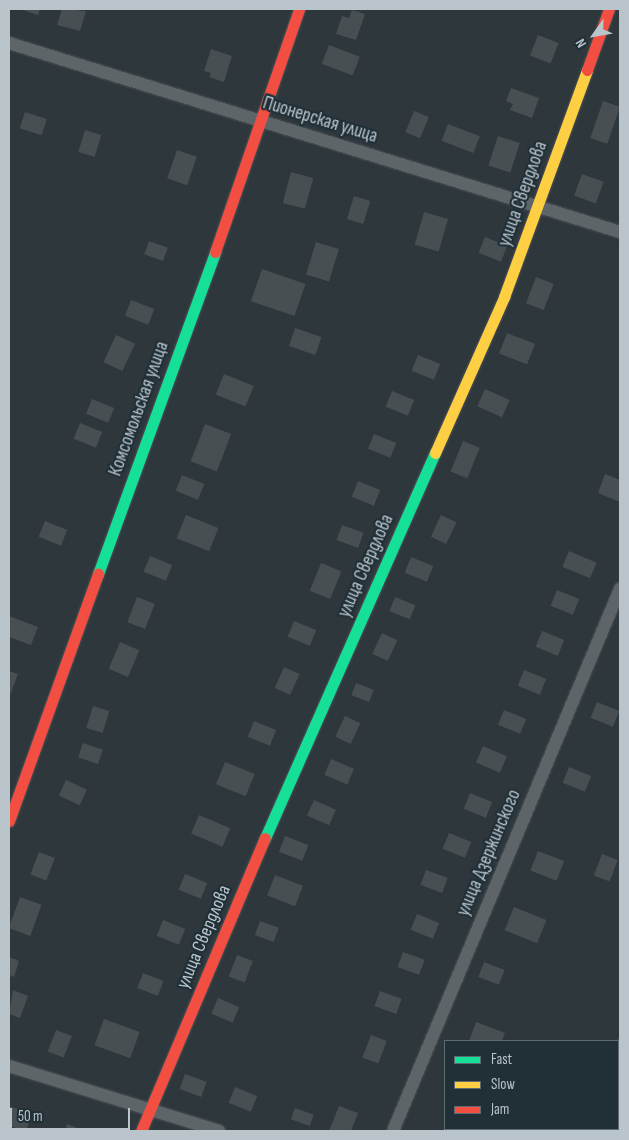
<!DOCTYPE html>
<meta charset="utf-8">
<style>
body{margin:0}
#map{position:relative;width:629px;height:1140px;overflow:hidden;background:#2e373c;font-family:"Sofia Sans Condensed",sans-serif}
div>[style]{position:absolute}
.building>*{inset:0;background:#474f53;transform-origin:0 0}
.roads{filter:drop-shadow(0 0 1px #4c5256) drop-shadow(0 0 1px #4c5256)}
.street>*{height:12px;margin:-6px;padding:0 6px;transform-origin:6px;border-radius:6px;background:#5e6569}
.fast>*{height:11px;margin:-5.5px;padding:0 5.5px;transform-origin:5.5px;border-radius:5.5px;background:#16e098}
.slow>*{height:11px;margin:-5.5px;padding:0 5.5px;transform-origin:5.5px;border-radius:5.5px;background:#ffcf43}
.jam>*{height:11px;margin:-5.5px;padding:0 5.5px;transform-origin:5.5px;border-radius:5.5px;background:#f24e42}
span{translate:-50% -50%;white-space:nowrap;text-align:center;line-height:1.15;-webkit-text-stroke:4.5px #212f37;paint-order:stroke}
.street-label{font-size:19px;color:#b9c4cb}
.frame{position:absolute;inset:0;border:10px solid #b9c4cb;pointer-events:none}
.legend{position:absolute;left:444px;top:1040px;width:175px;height:90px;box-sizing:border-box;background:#212f37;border:1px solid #5e6b72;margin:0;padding:6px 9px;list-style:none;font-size:15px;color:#b9c4cb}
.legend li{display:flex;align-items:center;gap:10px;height:25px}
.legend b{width:25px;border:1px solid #5e6b72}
.north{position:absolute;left:569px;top:10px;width:50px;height:50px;-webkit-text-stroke:4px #212f37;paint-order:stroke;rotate:238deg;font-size:14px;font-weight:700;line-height:20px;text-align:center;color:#b9c4cb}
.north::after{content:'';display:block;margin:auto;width:18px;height:22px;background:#b9c4cb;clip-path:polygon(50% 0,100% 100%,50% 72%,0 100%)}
.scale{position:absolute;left:10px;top:1108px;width:120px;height:22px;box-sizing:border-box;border:2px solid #b9c4cb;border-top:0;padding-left:6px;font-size:15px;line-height:18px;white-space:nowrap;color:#b9c4cb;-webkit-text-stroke:4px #212f37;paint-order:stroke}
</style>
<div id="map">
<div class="building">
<i style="clip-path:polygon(20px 9px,40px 9px,38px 15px)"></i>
<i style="clip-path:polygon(62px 9px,86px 11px,80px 31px,57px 25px)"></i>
<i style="clip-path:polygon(352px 10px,365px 14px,356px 40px,336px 34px,342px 16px,349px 18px)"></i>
<i style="left:538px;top:35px;width:22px;height:22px;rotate:21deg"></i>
<i style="left:329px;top:45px;width:33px;height:20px;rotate:21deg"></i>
<i style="clip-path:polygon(211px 49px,232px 56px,224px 82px,209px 77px,211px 73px,204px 71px)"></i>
<i style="clip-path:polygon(511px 88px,539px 98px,532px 118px,510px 110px,513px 104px,506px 101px)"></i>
<i style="left:603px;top:101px;width:18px;height:39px;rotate:19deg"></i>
<i style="left:414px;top:111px;width:16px;height:23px;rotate:22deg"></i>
<i style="left:25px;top:112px;width:23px;height:17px;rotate:18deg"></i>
<i style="left:448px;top:124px;width:34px;height:18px;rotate:21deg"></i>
<i style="left:85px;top:130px;width:17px;height:23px;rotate:17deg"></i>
<i style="left:498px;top:136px;width:23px;height:31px;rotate:18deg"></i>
<i style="left:177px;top:150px;width:21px;height:30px;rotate:19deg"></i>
<i style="left:291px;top:172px;width:23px;height:32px;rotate:15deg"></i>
<i style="left:582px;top:174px;width:23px;height:23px;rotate:20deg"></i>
<i style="left:354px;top:196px;width:17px;height:24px;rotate:17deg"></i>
<i style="left:424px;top:212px;width:25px;height:34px;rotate:16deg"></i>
<i style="left:485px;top:237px;width:24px;height:17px;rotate:22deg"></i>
<i style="left:149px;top:241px;width:20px;height:14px;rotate:20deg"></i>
<i style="left:316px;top:242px;width:24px;height:34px;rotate:17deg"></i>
<i style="left:262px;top:269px;width:46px;height:34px;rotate:19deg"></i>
<i style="left:536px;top:277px;width:19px;height:28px;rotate:21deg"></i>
<i style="left:131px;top:300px;width:25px;height:17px;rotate:21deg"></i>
<i style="left:295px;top:328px;width:28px;height:19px;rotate:19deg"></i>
<i style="left:507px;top:333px;width:30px;height:22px;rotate:21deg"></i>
<i style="left:116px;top:335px;width:21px;height:30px;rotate:25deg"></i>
<i style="left:418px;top:355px;width:24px;height:17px;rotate:22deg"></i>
<i style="left:224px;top:374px;width:32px;height:22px;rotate:22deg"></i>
<i style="left:485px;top:389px;width:27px;height:19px;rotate:24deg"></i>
<i style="left:392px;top:391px;width:24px;height:17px;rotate:22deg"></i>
<i style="left:92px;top:399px;width:24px;height:16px;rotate:22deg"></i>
<i style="left:80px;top:423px;width:24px;height:17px;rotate:22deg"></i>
<i style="left:205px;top:424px;width:28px;height:40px;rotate:21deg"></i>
<i style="left:374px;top:434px;width:24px;height:16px;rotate:22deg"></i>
<i style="left:463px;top:441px;width:18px;height:33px;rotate:22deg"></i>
<i style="clip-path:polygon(605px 474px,620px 480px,620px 502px,598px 493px)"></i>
<i style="left:182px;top:475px;width:24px;height:17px;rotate:22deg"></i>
<i style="left:358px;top:481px;width:24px;height:17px;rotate:22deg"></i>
<i style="left:186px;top:515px;width:35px;height:25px;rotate:22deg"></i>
<i style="left:441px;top:515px;width:17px;height:24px;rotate:25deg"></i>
<i style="left:45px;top:521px;width:24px;height:17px;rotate:22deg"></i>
<i style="left:342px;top:525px;width:23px;height:16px;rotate:20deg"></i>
<i style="left:569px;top:551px;width:30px;height:17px;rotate:23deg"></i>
<i style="left:150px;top:556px;width:24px;height:17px;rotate:22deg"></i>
<i style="left:411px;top:557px;width:24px;height:17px;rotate:22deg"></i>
<i style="left:321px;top:563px;width:22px;height:30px;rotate:22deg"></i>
<i style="left:557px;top:590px;width:24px;height:17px;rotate:22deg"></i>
<i style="left:137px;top:597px;width:19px;height:27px;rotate:21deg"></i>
<i style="left:395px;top:597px;width:22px;height:15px;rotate:22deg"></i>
<i style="clip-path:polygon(9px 616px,38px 627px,31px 645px,9px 637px)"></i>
<i style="left:294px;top:621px;width:24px;height:17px;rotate:22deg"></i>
<i style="left:542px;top:631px;width:24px;height:17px;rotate:22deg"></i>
<i style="left:382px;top:633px;width:17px;height:23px;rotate:25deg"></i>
<i style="left:120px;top:642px;width:21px;height:29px;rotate:23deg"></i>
<i style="left:284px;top:667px;width:17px;height:23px;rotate:24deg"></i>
<i style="left:524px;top:670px;width:24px;height:17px;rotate:22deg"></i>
<i style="clip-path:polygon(9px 671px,18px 674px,9px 698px)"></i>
<i style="left:356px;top:683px;width:19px;height:13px;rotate:21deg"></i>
<i style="left:597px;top:702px;width:24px;height:17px;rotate:22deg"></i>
<i style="left:93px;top:706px;width:17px;height:23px;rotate:17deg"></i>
<i style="left:504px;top:710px;width:24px;height:16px;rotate:22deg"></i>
<i style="left:345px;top:716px;width:17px;height:23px;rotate:25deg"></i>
<i style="left:254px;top:721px;width:24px;height:17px;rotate:22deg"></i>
<i style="left:83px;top:743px;width:21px;height:15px;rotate:19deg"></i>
<i style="left:483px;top:746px;width:26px;height:18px;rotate:23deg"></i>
<i style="left:331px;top:759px;width:25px;height:17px;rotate:23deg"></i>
<i style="left:225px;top:762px;width:32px;height:24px;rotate:22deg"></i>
<i style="left:569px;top:767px;width:24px;height:17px;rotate:22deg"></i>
<i style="left:66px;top:780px;width:23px;height:17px;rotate:25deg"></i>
<i style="left:470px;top:793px;width:24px;height:17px;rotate:22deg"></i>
<i style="left:314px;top:800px;width:24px;height:17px;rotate:24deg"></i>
<i style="left:199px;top:815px;width:34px;height:20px;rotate:23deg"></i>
<i style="left:449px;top:833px;width:24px;height:17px;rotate:22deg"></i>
<i style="left:285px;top:836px;width:25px;height:17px;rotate:21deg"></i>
<i style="left:538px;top:851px;width:28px;height:21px;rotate:21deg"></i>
<i style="left:39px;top:852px;width:17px;height:24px;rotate:21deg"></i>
<i style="left:602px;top:854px;width:17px;height:23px;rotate:21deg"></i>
<i style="left:426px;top:870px;width:23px;height:16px;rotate:20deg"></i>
<i style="left:185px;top:874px;width:24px;height:17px;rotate:22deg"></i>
<i style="left:275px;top:875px;width:30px;height:22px;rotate:21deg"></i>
<i style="left:20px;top:897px;width:23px;height:33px;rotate:20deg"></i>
<i style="left:514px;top:907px;width:35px;height:25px;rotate:22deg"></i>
<i style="left:417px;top:914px;width:24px;height:17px;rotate:22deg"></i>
<i style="left:163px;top:920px;width:24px;height:17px;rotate:22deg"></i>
<i style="left:260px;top:921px;width:20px;height:15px;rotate:20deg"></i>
<i style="left:403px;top:952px;width:23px;height:16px;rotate:20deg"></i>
<i style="left:237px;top:955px;width:17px;height:23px;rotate:21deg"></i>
<i style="clip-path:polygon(9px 957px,19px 961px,14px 977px,9px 975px)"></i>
<i style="left:484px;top:962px;width:22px;height:16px;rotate:21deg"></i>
<i style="left:143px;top:973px;width:22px;height:16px;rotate:21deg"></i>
<i style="clip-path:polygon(13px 990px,28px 996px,20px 1018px,9px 1014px)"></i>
<i style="left:380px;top:991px;width:23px;height:16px;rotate:20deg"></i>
<i style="left:218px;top:998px;width:23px;height:17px;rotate:23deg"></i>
<i style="left:104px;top:1019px;width:38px;height:28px;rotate:20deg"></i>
<i style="clip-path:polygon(476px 1022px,505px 1033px,502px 1041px,469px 1041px)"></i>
<i style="left:56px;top:1030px;width:17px;height:23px;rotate:21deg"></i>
<i style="clip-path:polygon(620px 1034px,620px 1056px,617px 1041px)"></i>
<i style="left:371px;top:1035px;width:17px;height:24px;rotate:21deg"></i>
<i style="left:185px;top:1074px;width:23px;height:16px;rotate:20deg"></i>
<i style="left:235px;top:1087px;width:24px;height:17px;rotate:22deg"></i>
<i style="clip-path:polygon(618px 1087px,620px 1088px,618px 1105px)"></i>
<i style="clip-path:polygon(9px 1106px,32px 1114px,26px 1131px,9px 1126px)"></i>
<i style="clip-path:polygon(339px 1106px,358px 1113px,351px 1131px,329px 1131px)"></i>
<i style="left:295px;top:1108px;width:20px;height:12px;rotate:20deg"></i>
<i style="clip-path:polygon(67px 1124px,85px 1131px,65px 1131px)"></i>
</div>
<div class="roads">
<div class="street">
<i style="left:9px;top:43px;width:640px;rotate:17.19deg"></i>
<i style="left:9px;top:1066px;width:220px;rotate:17.2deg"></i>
<i style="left:393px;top:1131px;width:588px;rotate:-67.28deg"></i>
</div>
<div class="fast">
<i style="left:98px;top:574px;width:343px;rotate:-70deg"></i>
<i style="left:265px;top:838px;width:421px;rotate:-66.2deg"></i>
</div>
<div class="slow">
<i style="left:435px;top:453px;width:171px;rotate:-66.1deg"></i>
<i style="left:504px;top:297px;width:242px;rotate:-69.9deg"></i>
</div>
<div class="jam">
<i style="left:587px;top:70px;width:65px;rotate:-70.2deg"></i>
<i style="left:215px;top:252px;width:257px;rotate:-70.9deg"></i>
<i style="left:9px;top:821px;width:263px;rotate:-70.2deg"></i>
<i style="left:141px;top:1131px;width:318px;rotate:-67.1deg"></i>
</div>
</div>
<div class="street-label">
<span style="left:320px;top:120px;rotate:17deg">Пионерская улица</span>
<span style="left:523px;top:194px;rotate:-70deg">улица Свердлова</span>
<span style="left:139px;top:409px;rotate:-70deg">Комсомольская улица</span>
<span style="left:366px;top:566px;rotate:-66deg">улица Свердлова</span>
<span style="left:489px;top:853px;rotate:-67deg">улица Дзержинского</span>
<span style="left:204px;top:937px;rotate:-67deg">улица Свердлова</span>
</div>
<div class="frame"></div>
<ul class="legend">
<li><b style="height:6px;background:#16e098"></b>Fast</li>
<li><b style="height:6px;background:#ffcf43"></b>Slow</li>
<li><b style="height:6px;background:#f24e42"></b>Jam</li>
</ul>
<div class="north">N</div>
<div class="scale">50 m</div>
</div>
